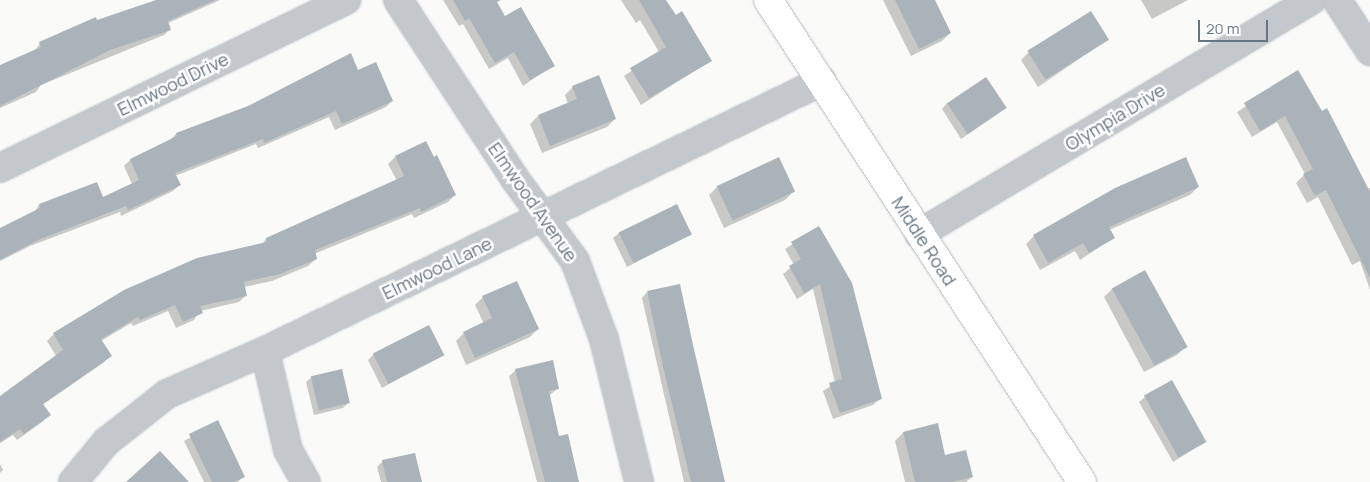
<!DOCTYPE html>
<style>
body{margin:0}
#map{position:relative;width:1370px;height:482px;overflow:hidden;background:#fafaf8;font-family:Manrope,sans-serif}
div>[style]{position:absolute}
.shadow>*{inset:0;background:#0003}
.building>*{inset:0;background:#aab3b9;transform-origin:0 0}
.roads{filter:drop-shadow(0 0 1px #b5babe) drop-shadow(0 0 1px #b5babe)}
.minor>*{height:28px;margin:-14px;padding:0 14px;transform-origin:14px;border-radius:14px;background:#c3c8cc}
.major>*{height:28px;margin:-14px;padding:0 14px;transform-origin:14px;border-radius:14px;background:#fff}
span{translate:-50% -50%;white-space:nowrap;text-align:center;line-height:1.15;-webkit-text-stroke:5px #fff;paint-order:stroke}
.street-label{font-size:18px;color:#657683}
.scale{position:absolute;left:1198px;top:20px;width:70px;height:22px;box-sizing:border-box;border:2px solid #657683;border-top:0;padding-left:6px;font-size:15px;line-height:18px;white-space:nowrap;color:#657683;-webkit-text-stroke:4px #fff;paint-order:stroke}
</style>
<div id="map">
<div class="shadow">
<i style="clip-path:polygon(160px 0,220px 0,168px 23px,170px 29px,164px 35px,41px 85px,36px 92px,0 108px,0 66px,35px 51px,40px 43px)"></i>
<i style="clip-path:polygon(443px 0,495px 0,505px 18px,553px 65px,523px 86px,508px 58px,489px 69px,463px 24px,459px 26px)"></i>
<i style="clip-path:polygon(621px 0,664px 0,710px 61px,641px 105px,624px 76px,659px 52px,640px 20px,636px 23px)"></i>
<i style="clip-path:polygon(883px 0,934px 0,950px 33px,942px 41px,911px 56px)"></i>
<i style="clip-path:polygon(1141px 0,1188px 0,1152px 19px)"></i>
<i style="clip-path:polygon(1107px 40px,1038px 87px,1021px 60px,1029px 52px)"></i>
<i style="clip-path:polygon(357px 71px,392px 101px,386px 107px,335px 130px,329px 117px,258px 148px,256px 144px,175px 176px,180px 185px,173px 191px,121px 216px,120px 212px,30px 246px,0 261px,0 229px,34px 213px,39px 205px,102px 198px,132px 184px,124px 166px,130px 160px,169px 141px,176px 134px)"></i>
<i style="clip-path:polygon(1298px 72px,1367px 189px,1370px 188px,1370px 290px,1360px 261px,1352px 265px,1318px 197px,1307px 203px,1296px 183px,1305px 174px,1277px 122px,1252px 137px,1237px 112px)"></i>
<i style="clip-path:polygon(573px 87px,615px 119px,607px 127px,542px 153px,530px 124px,538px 116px,568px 104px,565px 95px)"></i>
<i style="clip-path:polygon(947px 103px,1006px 108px,961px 139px,942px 109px)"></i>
<i style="clip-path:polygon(425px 143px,455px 195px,448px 202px,414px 218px,412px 214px,314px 254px,316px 259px,308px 266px,272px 281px,244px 287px,246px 295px,239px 302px,200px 311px,194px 320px,176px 328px,168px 311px,133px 326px,131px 323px,101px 341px,110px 356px,103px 363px,42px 405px,49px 415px,42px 422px,17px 440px,13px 435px,0 443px,0 398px,56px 356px,47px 341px,54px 334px,261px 245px,266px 239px,397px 181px,388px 164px,395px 157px)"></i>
<i style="clip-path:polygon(717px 187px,793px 192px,785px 200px,724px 228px,709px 195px)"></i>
<i style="clip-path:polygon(1198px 187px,1190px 195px,1109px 230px,1113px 238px,1080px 260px,1075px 251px,1040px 270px,1026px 244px,1034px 236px,1115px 189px)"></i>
<i style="clip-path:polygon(818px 228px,880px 399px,873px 405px,833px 419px,823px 391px,835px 383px,813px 289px,797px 299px,783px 274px,794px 265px,785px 249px)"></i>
<i style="clip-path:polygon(619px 233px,690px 234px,627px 267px,613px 238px)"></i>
<i style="clip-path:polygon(1112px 289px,1185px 347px,1177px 355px,1144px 372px,1104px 297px)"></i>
<i style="clip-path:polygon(647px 292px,724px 482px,684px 482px,642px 298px)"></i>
<i style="clip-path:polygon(483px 297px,538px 329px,530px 337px,466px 365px,456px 341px,464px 333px,484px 324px,475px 305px)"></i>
<i style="clip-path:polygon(374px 354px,442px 354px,382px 388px,368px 360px)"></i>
<i style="clip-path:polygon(516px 370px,558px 388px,549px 396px,558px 438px,579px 482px,537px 482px,509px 376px)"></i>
<i style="clip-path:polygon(312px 377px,349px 402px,343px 408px,314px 415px,306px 382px)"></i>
<i style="clip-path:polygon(1145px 397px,1205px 442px,1173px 462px,1139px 402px)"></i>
<i style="clip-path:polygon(218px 422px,243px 476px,238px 482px,204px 482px,184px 441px)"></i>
<i style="clip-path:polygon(937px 425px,944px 456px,972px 477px,966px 482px,905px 482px,895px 441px,903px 433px)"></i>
<i style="clip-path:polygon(383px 461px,421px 482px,381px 482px,377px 467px)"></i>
<i style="clip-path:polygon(0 464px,3px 470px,0 473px)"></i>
</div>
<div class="building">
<i style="clip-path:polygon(156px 0,215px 0,168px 21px,171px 30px,110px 50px,0 106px,0 65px,41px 47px,39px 42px,96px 17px,97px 20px)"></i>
<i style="clip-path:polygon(453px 0,501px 0,497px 2px,505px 16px,521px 7px,555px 66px,530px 80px,514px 52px,495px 63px,469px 18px,465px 21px)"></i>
<i style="clip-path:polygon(639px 0,666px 0,676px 15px,682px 11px,712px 61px,649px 98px,630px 68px,666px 47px)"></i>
<i style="clip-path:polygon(895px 0,935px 0,951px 33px,919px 49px)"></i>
<i style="left:1091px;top:11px;width:34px;height:75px;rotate:58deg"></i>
<i style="clip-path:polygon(351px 53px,358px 70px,376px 62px,393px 101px,342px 124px,336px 111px,264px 143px,263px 139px,175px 173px,181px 185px,128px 210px,126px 206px,38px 240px,0 260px,0 228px,40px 208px,39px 204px,97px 182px,103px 197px,139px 180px,130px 159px,177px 136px,176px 133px,248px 106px)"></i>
<i style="clip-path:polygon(1298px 70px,1322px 111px,1327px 108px,1370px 192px,1370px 278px,1326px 190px,1315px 196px,1303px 174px,1313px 169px,1285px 116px,1260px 131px,1244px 103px)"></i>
<i style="clip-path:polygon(599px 75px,616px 119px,550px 146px,538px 115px,577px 99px,572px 86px)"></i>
<i style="left:986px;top:77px;width:37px;height:47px;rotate:56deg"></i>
<i style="clip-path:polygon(426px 141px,434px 157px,437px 155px,456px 195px,421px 212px,420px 208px,315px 250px,317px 259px,280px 274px,244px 282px,247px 296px,200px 306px,203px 313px,183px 322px,175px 305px,140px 320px,138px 317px,101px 339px,112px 356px,43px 404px,51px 415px,24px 434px,20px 429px,0 442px,0 396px,63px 350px,53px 333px,124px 290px,197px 258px,267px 242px,266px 238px,404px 176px,395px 156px)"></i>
<i style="left:779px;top:157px;width:38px;height:69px;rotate:65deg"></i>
<i style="clip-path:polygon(1186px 157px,1199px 187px,1109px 227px,1115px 238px,1089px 253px,1083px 243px,1048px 263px,1033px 235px,1115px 188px)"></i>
<i style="left:677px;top:204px;width:34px;height:65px;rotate:64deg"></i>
<i style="clip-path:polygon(819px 226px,852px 283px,882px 399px,840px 413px,829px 383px,842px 379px,820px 284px,804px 293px,789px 266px,801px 259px,791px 242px)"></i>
<i style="left:1145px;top:270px;width:88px;height:38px;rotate:61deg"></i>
<i style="clip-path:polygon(517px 281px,539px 329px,475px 358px,463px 332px,492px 318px,482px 296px)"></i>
<i style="clip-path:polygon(680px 284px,693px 345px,725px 482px,691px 482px,663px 367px,647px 291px)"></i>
<i style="left:429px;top:325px;width:34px;height:63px;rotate:63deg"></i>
<i style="clip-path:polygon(553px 360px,559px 389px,549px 391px,559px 436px,568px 434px,579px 482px,545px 482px,515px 369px)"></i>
<i style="left:342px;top:369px;width:35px;height:32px;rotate:77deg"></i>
<i style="left:1172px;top:380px;width:71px;height:32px;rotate:61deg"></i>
<i style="clip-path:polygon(218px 420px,245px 477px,234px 482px,212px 482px,189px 434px)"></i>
<i style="clip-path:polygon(938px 423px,945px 455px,966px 450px,973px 477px,952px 482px,915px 482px,903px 432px)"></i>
<i style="clip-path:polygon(160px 451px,189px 482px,126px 482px)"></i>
<i style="clip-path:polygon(415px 453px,422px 482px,387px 482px,382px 460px)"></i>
</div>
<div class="roads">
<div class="minor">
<i style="left:398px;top:0;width:214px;rotate:56.8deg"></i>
<i style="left:515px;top:179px;width:102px;rotate:53.8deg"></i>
<i style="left:575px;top:261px;width:83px;rotate:69.6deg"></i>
<i style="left:604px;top:339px;width:147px;rotate:76.2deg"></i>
<i style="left:1337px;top:0;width:61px;rotate:57.1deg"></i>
<i style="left:0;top:168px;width:385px;rotate:-25.9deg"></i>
<i style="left:919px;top:234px;width:457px;rotate:-30.8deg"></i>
<i style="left:265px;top:351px;width:102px;rotate:76.9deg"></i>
<i style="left:288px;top:450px;width:37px;rotate:61deg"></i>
<i style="left:73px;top:482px;width:52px;rotate:-50.5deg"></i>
<i style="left:106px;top:442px;width:78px;rotate:-38.2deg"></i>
<i style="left:167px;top:394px;width:107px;rotate:-23.7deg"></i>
<i style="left:265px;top:351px;width:619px;rotate:-25.86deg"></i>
</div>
<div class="major">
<i style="left:768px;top:0;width:575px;rotate:56.92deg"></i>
</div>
</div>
<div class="street-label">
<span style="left:173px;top:84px;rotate:-26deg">Elmwood Drive</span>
<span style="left:1115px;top:117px;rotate:-31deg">Olympia Drive</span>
<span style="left:533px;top:202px;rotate:55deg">Elmwood Avenue</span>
<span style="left:924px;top:241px;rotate:57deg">Middle Road</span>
<span style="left:437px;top:268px;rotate:-26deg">Elmwood Lane</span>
</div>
<div class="scale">20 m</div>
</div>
